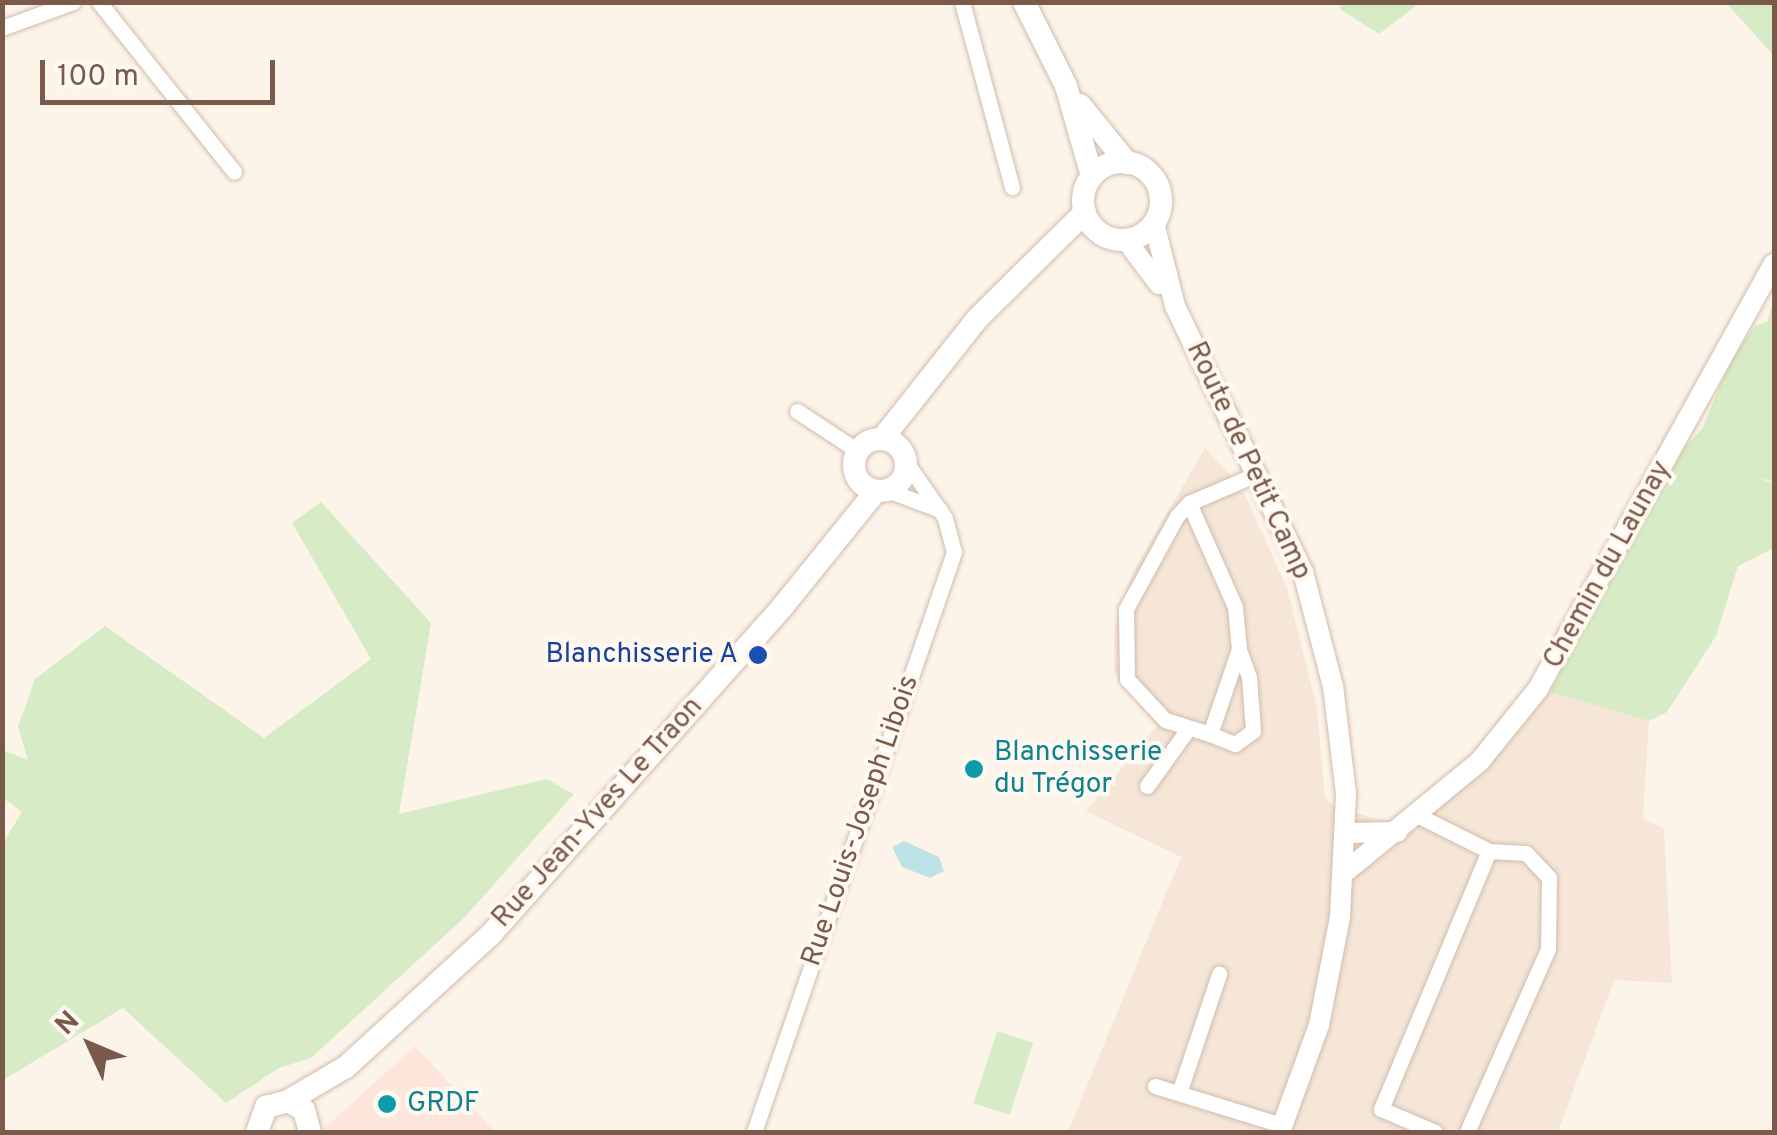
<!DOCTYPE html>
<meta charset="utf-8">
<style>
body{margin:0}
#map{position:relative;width:1777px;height:1135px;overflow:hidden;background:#fdf4e9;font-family:Overpass,sans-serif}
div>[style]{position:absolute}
.residential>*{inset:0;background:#f5e6d7}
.commercial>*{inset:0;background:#fde5dc}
.green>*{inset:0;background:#d7ecc6;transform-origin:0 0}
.water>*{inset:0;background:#bce3e8}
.roads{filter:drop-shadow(0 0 2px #d0bcad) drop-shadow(0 0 2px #d0bcad)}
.minor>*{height:15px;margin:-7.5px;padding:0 7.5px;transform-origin:7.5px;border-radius:7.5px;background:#fff}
.tertiary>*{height:20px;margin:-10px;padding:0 10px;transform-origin:10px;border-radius:10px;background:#fff}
.secondary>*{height:22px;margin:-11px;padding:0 11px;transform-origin:11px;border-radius:11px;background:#fff}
.secondary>.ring{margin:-11px;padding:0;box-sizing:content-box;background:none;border:22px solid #fff;border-radius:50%}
.dots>*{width:28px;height:28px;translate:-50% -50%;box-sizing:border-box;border:5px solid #fff8f0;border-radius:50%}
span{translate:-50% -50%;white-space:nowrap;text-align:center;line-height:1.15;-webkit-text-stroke:8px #fff8f0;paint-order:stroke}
.street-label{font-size:28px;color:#795a4b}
.transit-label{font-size:28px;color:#164399}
.right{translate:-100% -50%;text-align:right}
.culture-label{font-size:28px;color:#0d838f}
.left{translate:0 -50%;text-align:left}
.frame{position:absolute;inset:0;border:5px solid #795a4b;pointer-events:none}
.north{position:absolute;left:40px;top:995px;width:100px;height:100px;-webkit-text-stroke:8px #fff8f0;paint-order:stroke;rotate:314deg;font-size:28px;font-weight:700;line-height:40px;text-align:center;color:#795a4b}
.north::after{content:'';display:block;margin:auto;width:35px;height:45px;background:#795a4b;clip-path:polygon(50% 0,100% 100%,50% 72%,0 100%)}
.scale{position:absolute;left:40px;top:60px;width:235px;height:45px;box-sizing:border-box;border:5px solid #795a4b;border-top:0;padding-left:12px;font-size:30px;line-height:35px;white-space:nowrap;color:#795a4b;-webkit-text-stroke:8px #fff8f0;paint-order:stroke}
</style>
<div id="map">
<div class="residential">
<i style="clip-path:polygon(1205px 448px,1241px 486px,1287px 588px,1317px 708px,1325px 797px,1333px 806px,1414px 830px,1499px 752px,1550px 692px,1649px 721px,1643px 818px,1664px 829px,1672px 983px,1614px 980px,1558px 1132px,1068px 1132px,1181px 857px,1086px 811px,1157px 726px,1114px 671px,1115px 625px,1133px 572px)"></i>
</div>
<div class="commercial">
<i style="clip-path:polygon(415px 1046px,495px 1132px,320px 1132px)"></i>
</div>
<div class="green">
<i style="clip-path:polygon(1340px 3px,1340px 2px,1420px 3px,1379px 34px,1341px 10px)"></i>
<i style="clip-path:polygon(1726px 3px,1774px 3px,1774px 56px)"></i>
<i style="clip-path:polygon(1774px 299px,1774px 482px,1757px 477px,1774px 484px,1774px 548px,1738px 566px,1716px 636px,1667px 712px,1649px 721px,1550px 692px,1683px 449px,1702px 429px,1731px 360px,1755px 326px,1767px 322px)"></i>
<i style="clip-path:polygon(321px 502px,431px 623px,399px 814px,546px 779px,574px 794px,465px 917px,311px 1058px,279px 1068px,226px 1103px,123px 1008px,3px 1080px,3px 843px,22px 812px,3px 798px,3px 750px,28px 760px,18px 727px,35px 679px,105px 626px,264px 738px,371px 659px,292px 523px)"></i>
<i style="left:997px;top:1031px;width:38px;height:76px;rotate:18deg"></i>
</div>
<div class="water">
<i style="clip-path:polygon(904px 841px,939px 857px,944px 871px,930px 878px,902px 867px,892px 847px)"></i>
</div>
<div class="roads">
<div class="minor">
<i style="left:99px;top:2px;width:217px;rotate:51.5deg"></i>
<i style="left:962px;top:2px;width:192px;rotate:74.9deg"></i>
<i style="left:2px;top:28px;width:76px;rotate:-20.1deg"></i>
<i style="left:797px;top:411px;width:73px;rotate:33.3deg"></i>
<i style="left:887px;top:490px;width:57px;rotate:20.7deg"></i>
<i style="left:1189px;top:503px;width:114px;rotate:66.1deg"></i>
<i style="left:1235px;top:607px;width:42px;rotate:84.6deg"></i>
<i style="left:1239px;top:649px;width:90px;rotate:108.8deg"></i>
<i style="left:1210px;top:734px;width:47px;rotate:-162.7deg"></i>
<i style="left:1165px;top:720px;width:56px;rotate:-132.8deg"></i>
<i style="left:1127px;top:679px;width:70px;rotate:-90.8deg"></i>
<i style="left:1126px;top:609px;width:106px;rotate:-61.3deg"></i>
<i style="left:1177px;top:516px;width:18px;rotate:-47deg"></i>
<i style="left:1189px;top:503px;width:74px;rotate:-23.1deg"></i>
<i style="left:1210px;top:734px;width:27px;rotate:22deg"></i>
<i style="left:1235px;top:744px;width:22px;rotate:-36deg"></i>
<i style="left:1253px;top:731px;width:54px;rotate:-94.2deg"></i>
<i style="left:1249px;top:677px;width:30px;rotate:-110deg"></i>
<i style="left:1147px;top:786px;width:70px;rotate:-54.3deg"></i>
<i style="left:1417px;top:815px;width:80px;rotate:26.6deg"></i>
<i style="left:1489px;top:851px;width:37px;rotate:3deg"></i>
<i style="left:1526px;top:853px;width:34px;rotate:47deg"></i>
<i style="left:1549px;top:878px;width:71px;rotate:90.8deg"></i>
<i style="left:1548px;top:949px;width:200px;rotate:113.9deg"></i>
<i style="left:1155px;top:1086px;width:133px;rotate:17.1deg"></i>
<i style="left:1179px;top:1093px;width:126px;rotate:-71.4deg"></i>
<i style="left:754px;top:1132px;width:614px;rotate:-70.97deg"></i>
<i style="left:954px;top:552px;width:35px;rotate:-105deg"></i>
<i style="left:945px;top:518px;width:68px;rotate:-124.9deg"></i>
<i style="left:1435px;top:1132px;width:59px;rotate:-156.9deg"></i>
<i style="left:1381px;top:1109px;width:280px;rotate:-67.3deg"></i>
</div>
<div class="tertiary">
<i style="left:1154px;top:223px;width:86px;rotate:75.8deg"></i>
<i style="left:1175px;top:306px;width:295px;rotate:64.3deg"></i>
<i style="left:1303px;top:572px;width:118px;rotate:75.3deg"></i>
<i style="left:1333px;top:686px;width:109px;rotate:83.1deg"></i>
<i style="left:1346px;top:794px;width:123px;rotate:92.8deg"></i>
<i style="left:1340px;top:917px;width:110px;rotate:101deg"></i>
<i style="left:1319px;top:1025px;width:114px;rotate:110deg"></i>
<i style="left:1126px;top:240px;width:55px;rotate:53.1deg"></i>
<i style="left:1347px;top:833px;width:50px;rotate:-1.1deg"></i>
<i style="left:1345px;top:872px;width:175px;rotate:-39.4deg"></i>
<i style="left:1480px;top:761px;width:92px;rotate:-51.1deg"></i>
<i style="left:1538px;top:689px;width:486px;rotate:-61deg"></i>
</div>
<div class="secondary">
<i style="left:1024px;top:2px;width:94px;rotate:63.4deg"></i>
<i style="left:1066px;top:86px;width:94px;rotate:73.9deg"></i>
<i style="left:1080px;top:105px;width:75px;rotate:51deg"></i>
<i class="ring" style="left:1083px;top:162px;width:56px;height:56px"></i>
<i class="ring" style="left:854px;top:439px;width:30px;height:30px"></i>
<i style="left:882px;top:439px;width:153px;rotate:-51.6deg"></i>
<i style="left:977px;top:319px;width:152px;rotate:-44.7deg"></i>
<i style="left:288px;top:1101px;width:67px;rotate:-30.4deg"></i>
<i style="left:346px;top:1067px;width:198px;rotate:-42.5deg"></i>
<i style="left:492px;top:933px;width:438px;rotate:-48.3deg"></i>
<i style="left:783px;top:606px;width:148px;rotate:-51deg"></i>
<i style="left:257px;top:1132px;width:27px;rotate:-70deg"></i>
<i style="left:266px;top:1107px;width:23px;rotate:-15deg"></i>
<i style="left:288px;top:1101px;width:18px;rotate:29deg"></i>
<i style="left:304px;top:1110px;width:23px;rotate:75deg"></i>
</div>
</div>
<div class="dots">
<i style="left:758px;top:655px;background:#1a4fb4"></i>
<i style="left:974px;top:769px;background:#0f9aa8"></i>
<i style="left:387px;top:1104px;background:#0f9aa8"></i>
</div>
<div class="street-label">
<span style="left:1248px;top:461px;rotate:65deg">Route de Petit Camp</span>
<span style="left:1608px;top:565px;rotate:-61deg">Chemin du Launay</span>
<span style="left:598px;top:813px;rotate:-48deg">Rue Jean-Yves Le Traon</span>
<span style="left:861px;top:821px;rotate:-71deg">Rue Louis-Joseph Libois</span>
</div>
<div class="transit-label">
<span class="right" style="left:738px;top:655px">Blanchisserie A</span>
</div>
<div class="culture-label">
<span class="left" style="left:994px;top:769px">Blanchisserie<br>du Trégor</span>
<span class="left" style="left:407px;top:1104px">GRDF</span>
</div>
<div class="frame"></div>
<div class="north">N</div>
<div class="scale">100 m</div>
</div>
